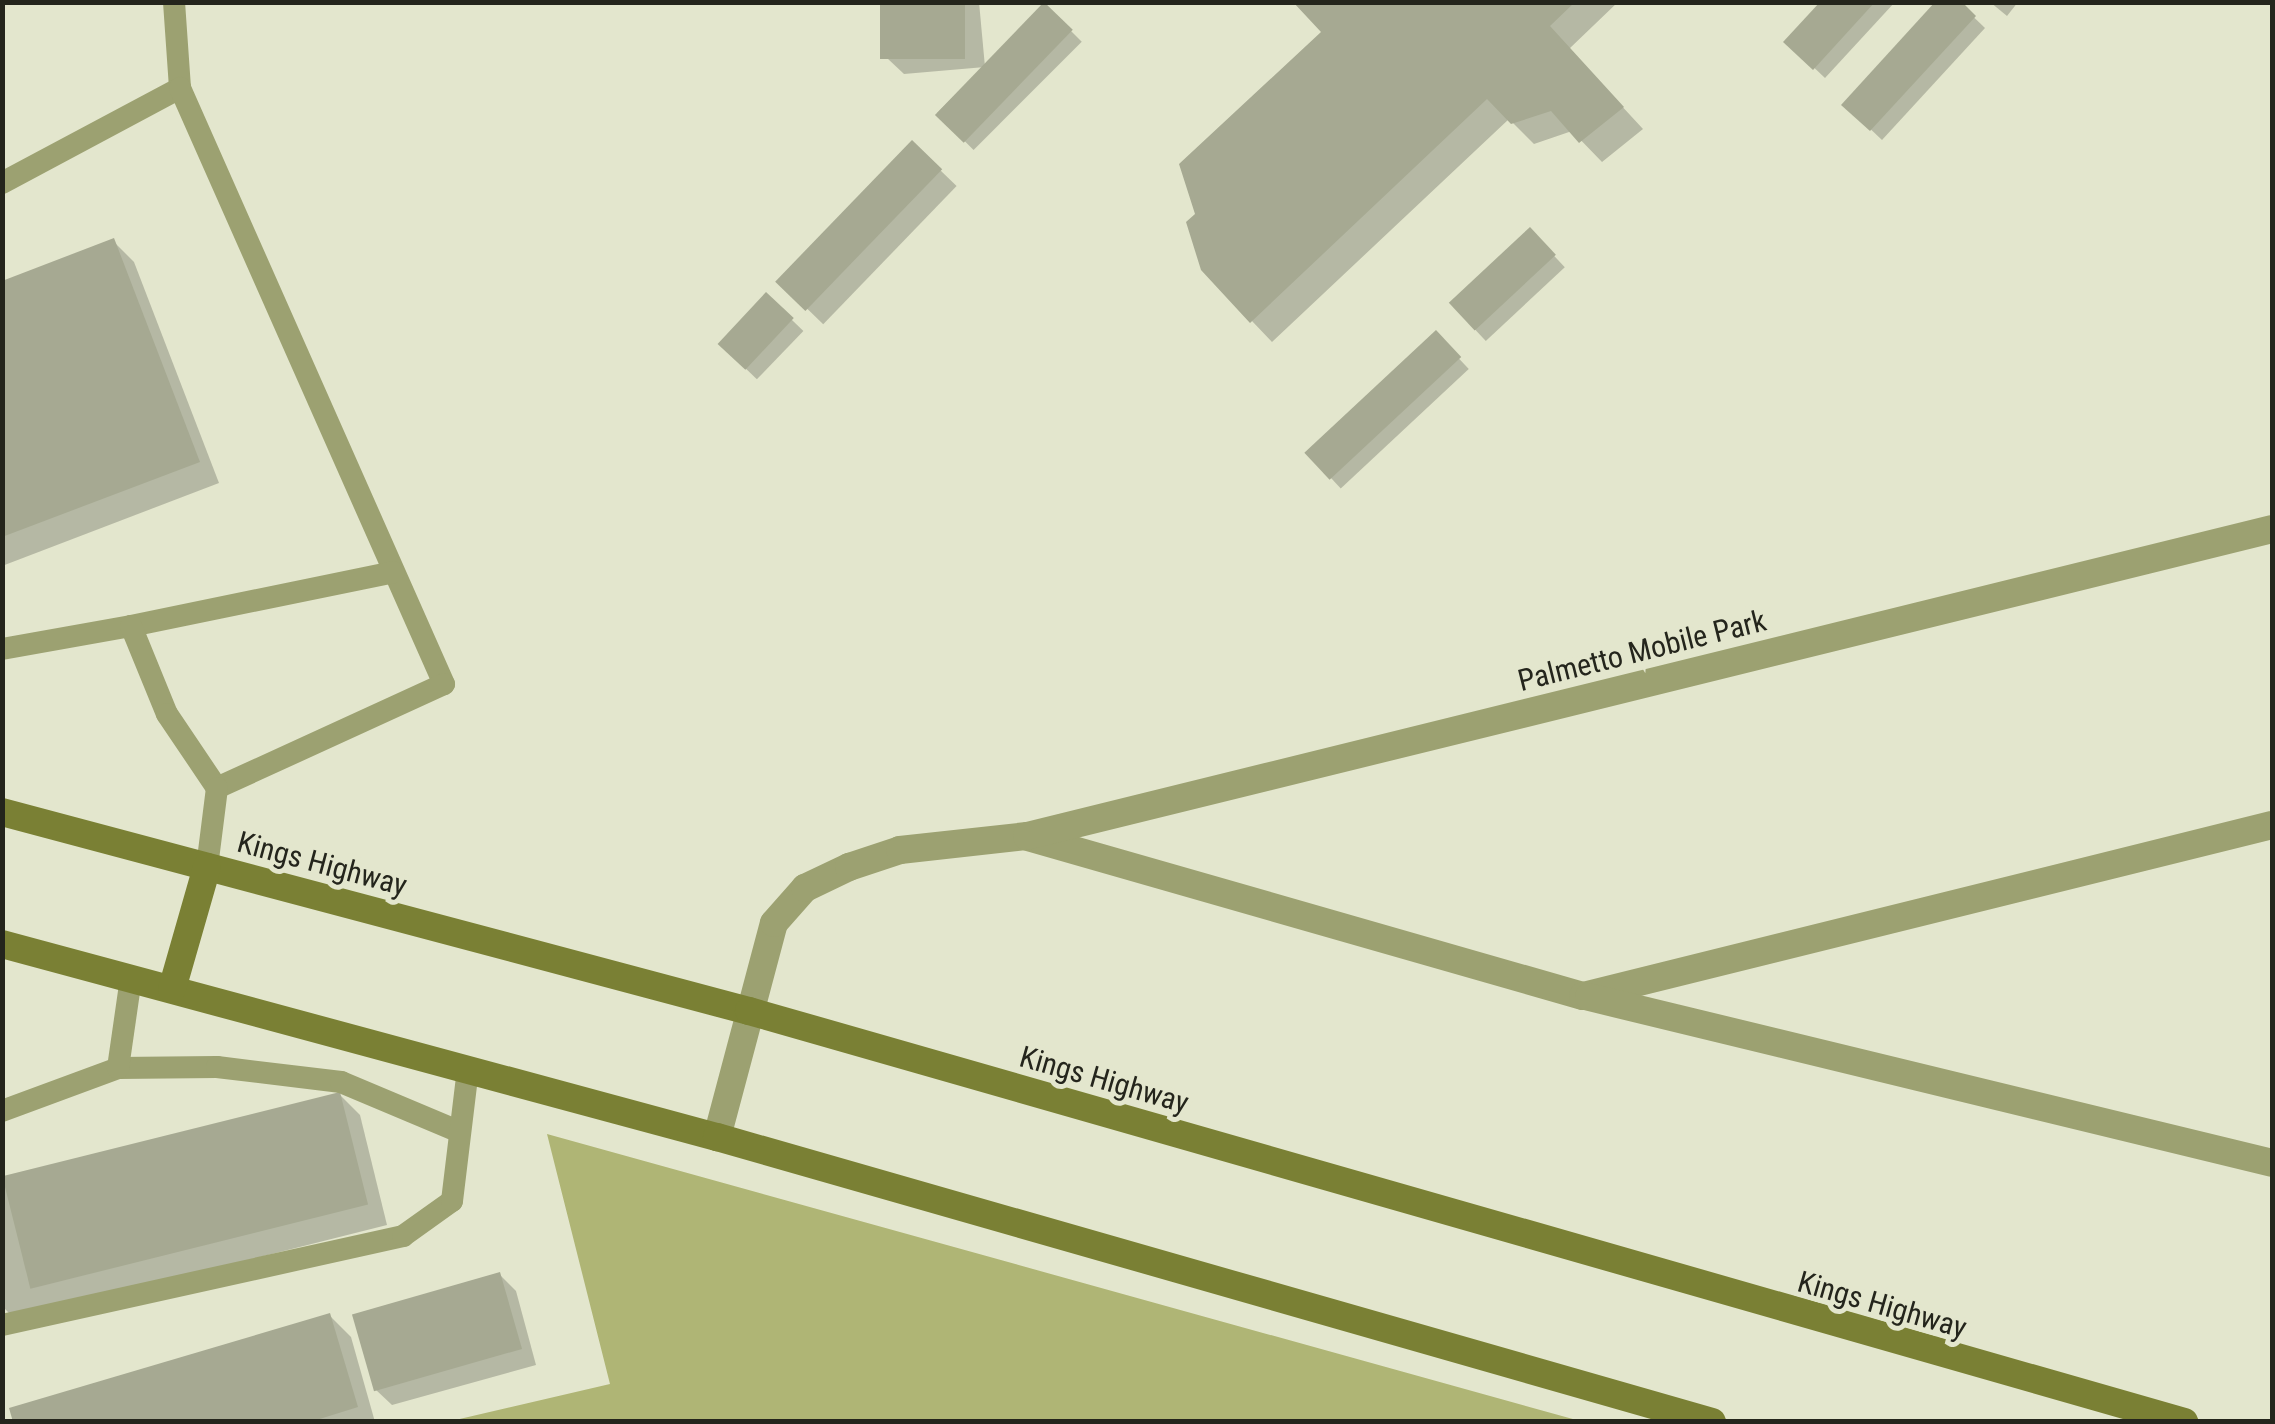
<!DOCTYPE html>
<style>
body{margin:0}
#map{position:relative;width:2275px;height:1424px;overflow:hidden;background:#e3e6cd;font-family:"Roboto Condensed",sans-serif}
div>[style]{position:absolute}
.forest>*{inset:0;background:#afb575}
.shadow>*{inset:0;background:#0003;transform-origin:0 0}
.building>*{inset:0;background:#a6a992;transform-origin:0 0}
.service>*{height:22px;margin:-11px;padding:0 11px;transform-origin:11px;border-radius:11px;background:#9ca171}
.minor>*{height:28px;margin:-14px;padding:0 14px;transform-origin:14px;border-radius:14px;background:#9ca171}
.secondary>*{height:28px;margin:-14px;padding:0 14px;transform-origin:14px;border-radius:14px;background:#7a8034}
span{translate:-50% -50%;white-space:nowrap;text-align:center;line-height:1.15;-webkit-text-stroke:10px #e3e6cd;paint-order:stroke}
.street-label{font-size:30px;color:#24251c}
.frame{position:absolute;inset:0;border:5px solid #24251c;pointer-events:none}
</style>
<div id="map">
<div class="forest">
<i style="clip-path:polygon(547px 1134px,1580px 1421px,451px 1421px,610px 1384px)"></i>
</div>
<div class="shadow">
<i style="clip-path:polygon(883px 2px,979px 2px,985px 67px,904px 74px,887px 58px)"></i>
<i style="clip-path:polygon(1297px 2px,1618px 2px,1569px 49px,1643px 129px,1602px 162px,1572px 131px,1534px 144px,1509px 119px,1272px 342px,1252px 321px,1324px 33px)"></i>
<i style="clip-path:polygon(1823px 2px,1895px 2px,1825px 78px,1787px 42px)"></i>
<i style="clip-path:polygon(1958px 2px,1985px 28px,1882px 140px,1845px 105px)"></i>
<i style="clip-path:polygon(1990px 2px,2018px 2px,2007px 16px)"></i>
<i style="left:1045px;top:5px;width:52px;height:153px;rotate:45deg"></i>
<i style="left:912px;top:143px;width:62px;height:192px;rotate:44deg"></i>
<i style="left:1530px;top:230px;width:51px;height:108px;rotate:47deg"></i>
<i style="clip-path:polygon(113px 241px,134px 262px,219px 483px,2px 566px,2px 283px)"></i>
<i style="left:766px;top:295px;width:52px;height:67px;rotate:44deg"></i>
<i style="left:1436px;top:334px;width:48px;height:175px;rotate:47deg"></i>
<i style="clip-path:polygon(339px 1094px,360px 1115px,387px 1225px,15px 1319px,2px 1306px,2px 1179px)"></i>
<i style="clip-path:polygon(500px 1275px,516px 1291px,536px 1365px,392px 1405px,375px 1389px)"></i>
<i style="clip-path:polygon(330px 1316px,351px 1337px,375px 1422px,16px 1422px)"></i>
</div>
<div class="building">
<i style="left:880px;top:2px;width:85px;height:57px"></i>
<i style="left:1044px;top:2px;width:40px;height:157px;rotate:44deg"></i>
<i style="clip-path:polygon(1293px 2px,1575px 2px,1550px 26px,1624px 107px,1579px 143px,1551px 111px,1511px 124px,1487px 99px,1250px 323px,1201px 270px,1186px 222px,1195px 214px,1179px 164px,1321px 32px)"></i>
<i style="clip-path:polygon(1820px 2px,1875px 2px,1813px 70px,1783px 42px)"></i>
<i style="clip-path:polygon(1935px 2px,1962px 2px,1976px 16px,1870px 131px,1841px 105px)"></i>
<i style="left:912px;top:140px;width:42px;height:197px;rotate:44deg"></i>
<i style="left:1530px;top:227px;width:38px;height:111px;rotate:47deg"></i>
<i style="clip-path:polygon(114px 238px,200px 462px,2px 537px,2px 281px)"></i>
<i style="left:766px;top:292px;width:38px;height:71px;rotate:43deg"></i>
<i style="left:1436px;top:330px;width:37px;height:180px;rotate:47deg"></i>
<i style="left:340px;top:1092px;width:116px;height:348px;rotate:76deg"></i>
<i style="left:500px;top:1272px;width:80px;height:154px;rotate:74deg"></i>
<i style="clip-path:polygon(330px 1313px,358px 1407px,310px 1422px,13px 1422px,9px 1408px)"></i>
</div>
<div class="service">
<i style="left:174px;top:2px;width:86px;rotate:86deg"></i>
<i style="left:2px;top:183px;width:202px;rotate:-28.1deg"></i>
<i style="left:180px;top:88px;width:652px;rotate:66.11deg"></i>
<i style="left:444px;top:684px;width:250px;rotate:155.4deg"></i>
<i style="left:131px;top:626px;width:268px;rotate:-11.6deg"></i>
<i style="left:2px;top:649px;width:131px;rotate:-10.1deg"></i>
<i style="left:131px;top:626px;width:95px;rotate:67.8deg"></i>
<i style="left:167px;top:714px;width:89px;rotate:56deg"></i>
<i style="left:217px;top:788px;width:80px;rotate:97.2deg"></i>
<i style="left:118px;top:1068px;width:99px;rotate:-0.6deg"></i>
<i style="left:217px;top:1067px;width:125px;rotate:6.9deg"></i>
<i style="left:341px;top:1082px;width:129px;rotate:22.8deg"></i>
<i style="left:2px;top:1111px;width:124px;rotate:-20.3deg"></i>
<i style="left:118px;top:1068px;width:91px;rotate:-81.8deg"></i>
<i style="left:2px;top:1325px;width:411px;rotate:-12.5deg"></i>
<i style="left:403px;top:1236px;width:60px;rotate:-35.5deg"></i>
<i style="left:452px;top:1201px;width:133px;rotate:-83.1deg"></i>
</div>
<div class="minor">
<i style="left:1028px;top:837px;width:577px;rotate:15.99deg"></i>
<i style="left:1583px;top:996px;width:710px;rotate:-13.94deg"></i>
<i style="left:1589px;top:997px;width:703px;rotate:13.66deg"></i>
<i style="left:717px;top:1137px;width:221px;rotate:-75.1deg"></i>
<i style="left:774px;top:923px;width:47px;rotate:-48.5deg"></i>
<i style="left:805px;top:888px;width:49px;rotate:-25.5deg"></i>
<i style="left:849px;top:867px;width:54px;rotate:-18.4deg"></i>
<i style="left:900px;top:850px;width:128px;rotate:-6.3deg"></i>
<i style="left:1027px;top:836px;width:1282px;rotate:-13.85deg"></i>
</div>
<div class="secondary">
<i style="left:2px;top:812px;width:773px;rotate:14.92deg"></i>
<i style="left:749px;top:1011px;width:1493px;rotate:15.98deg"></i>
<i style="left:2px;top:944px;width:741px;rotate:15.11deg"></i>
<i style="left:717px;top:1137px;width:1035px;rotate:15.98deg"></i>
<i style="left:172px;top:989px;width:127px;rotate:-74deg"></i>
</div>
<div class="street-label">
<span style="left:1642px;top:651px;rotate:-14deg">Palmetto Mobile Park</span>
<span style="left:322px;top:864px;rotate:15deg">Kings Highway</span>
<span style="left:1104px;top:1080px;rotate:16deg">Kings Highway</span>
<span style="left:1882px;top:1305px;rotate:16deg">Kings Highway</span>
</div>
<div class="frame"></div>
</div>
